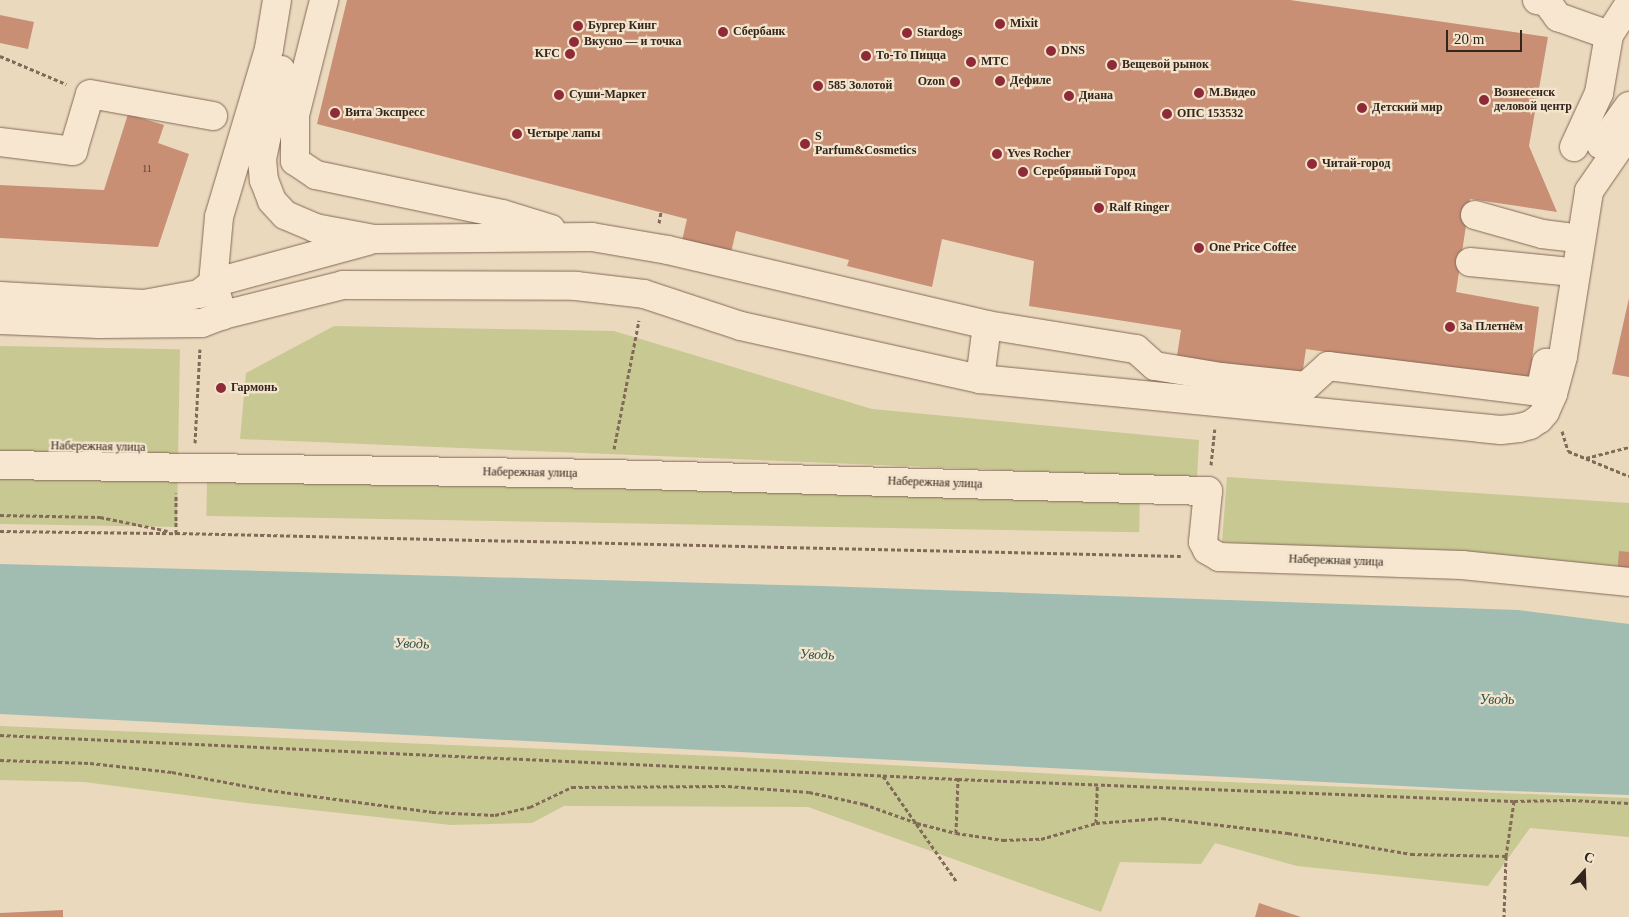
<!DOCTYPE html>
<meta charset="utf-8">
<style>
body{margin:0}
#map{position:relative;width:1629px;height:917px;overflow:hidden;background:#ebd9be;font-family:"Times New Roman",serif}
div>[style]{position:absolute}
.green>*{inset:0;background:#c8c893;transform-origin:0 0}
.water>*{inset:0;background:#a1bdb2}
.building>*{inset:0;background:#c88f75}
.path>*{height:3px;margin-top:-1.5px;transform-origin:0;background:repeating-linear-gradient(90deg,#836a58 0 4px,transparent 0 6.5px)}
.roads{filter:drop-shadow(0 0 1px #836a58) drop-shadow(0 0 1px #836a58)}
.minor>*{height:28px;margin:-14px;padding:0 14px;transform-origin:14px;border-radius:14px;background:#f7e7d1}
.dots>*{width:14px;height:14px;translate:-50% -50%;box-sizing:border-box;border:2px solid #f3e4cd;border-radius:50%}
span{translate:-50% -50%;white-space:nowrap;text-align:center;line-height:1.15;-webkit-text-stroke:4.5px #f3e4cd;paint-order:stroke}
.number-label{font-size:10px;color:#583f32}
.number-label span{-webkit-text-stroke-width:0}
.poi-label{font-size:12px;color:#33241c;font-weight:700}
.left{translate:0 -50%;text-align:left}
.right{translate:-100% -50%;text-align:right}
.street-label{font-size:12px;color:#33241c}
.water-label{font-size:14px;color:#2b524b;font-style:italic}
.north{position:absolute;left:1559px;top:847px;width:50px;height:50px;-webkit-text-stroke:4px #f3e4cd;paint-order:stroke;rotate:20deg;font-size:14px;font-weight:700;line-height:20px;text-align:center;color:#33241c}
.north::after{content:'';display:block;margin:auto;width:18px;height:22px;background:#33241c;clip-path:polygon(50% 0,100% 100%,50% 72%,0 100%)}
.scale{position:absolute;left:1446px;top:30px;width:76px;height:22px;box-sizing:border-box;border:2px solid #33241c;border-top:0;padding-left:6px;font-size:15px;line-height:18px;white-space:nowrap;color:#33241c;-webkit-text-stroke:4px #f3e4cd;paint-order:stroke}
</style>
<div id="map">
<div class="green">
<i style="clip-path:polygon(334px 326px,614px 331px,872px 409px,1199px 440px,1197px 478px,240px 439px,246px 373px)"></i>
<i style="left:0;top:346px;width:180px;height:178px;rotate:1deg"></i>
<i style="clip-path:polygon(1227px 477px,1629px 503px,1629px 572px,1467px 556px,1222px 542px)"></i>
<i style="left:207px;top:479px;width:933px;height:37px;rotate:1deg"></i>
<i style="clip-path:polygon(0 726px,738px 757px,1153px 779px,1629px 798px,1629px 837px,1530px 828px,1488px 886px,1297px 866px,1215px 843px,1201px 864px,1120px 862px,1101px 912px,808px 807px,564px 806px,532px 823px,451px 825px,247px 803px,84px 782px,0 780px)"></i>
</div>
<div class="water">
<i style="clip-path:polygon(0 564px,822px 586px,1518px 610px,1629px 624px,1629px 795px,1480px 790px,0 714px)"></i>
</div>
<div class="building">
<i style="clip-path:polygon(347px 0,1290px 0,1548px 37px,1529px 146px,1557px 212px,1470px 199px,1456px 292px,1539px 307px,1529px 382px,1306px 349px,1302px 376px,1176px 362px,1181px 330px,1029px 306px,1034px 261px,942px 239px,932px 287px,847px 266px,849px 260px,736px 231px,730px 257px,681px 245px,687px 219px,317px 124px)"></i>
<i style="clip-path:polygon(0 15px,34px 22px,28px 49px,0 43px)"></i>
<i style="clip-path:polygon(128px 114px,164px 125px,158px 143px,189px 154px,158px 247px,0 238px,0 185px,104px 190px)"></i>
<i style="clip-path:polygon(1629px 298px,1629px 377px,1612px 374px)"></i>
<i style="clip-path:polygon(1619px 551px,1629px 552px,1629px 577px,1617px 576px)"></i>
<i style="clip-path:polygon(1259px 903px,1301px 917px,1255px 917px)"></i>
<i style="clip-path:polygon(63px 910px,63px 917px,0 917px,0 913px)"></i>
</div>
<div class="path">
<i style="left:0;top:56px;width:72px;rotate:23deg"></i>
<i style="left:659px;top:223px;width:11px;rotate:-80deg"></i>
<i style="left:1562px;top:431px;width:21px;rotate:73deg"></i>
<i style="left:1568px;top:451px;width:66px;rotate:22.3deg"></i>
<i style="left:195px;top:443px;width:94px;rotate:-87deg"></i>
<i style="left:614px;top:449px;width:131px;rotate:-79deg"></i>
<i style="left:1586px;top:458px;width:44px;rotate:-14.3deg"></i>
<i style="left:1211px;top:465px;width:36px;rotate:-84deg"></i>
<i style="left:0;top:515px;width:100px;rotate:1.1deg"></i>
<i style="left:100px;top:517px;width:69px;rotate:11.6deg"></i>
<i style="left:0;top:531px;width:176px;rotate:0.7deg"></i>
<i style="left:176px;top:533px;width:1005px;rotate:1.31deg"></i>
<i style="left:176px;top:533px;width:40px;rotate:-90deg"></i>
<i style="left:0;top:735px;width:959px;rotate:2.63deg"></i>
<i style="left:958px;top:779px;width:556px;rotate:2.27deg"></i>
<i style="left:1514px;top:801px;width:56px;rotate:98.3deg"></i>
<i style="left:1506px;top:856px;width:61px;rotate:91.9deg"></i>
<i style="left:0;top:760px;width:90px;rotate:1.9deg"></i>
<i style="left:90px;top:763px;width:82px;rotate:6.3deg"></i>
<i style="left:172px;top:772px;width:98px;rotate:10.6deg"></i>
<i style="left:268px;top:790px;width:165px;rotate:7.6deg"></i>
<i style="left:432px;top:812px;width:63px;rotate:2.7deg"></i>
<i style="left:495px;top:815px;width:36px;rotate:-13deg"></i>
<i style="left:530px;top:807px;width:47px;rotate:-25.5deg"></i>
<i style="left:572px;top:787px;width:156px;rotate:-0.4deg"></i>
<i style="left:728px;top:786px;width:81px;rotate:4.2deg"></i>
<i style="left:809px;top:792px;width:56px;rotate:12.3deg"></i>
<i style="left:864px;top:804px;width:56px;rotate:19.7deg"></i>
<i style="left:917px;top:823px;width:40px;rotate:14.4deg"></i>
<i style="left:956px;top:833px;width:48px;rotate:8.5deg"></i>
<i style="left:1003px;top:840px;width:38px;rotate:-2deg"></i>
<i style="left:1041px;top:839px;width:57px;rotate:-16.2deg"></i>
<i style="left:1096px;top:823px;width:66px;rotate:-4.3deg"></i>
<i style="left:1162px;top:818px;width:127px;rotate:6.8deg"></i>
<i style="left:1288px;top:833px;width:125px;rotate:9.7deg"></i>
<i style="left:1411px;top:854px;width:95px;rotate:1.2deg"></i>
<i style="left:883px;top:776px;width:129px;rotate:55.1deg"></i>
<i style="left:1514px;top:801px;width:58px;rotate:-1deg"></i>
<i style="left:1572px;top:800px;width:57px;rotate:3deg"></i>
<i style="left:1096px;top:823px;width:38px;rotate:-88deg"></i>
<i style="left:956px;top:833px;width:54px;rotate:-87.9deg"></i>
</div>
<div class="roads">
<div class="minor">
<i style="left:277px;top:0;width:50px;rotate:99.3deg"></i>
<i style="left:269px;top:49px;width:175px;rotate:106.6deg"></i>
<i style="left:219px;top:217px;width:66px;rotate:95.2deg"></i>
<i style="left:213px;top:283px;width:34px;rotate:73deg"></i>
<i style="left:223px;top:315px;width:124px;rotate:-14deg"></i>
<i style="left:343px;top:285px;width:233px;rotate:0.2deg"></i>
<i style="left:576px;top:286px;width:68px;rotate:6.7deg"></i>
<i style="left:644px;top:294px;width:102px;rotate:18.3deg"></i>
<i style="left:741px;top:326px;width:245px;rotate:12.5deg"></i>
<i style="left:980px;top:379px;width:523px;rotate:5.59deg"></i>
<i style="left:1501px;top:430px;width:18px;rotate:-6deg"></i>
<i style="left:1519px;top:428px;width:11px;rotate:-15deg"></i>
<i style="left:1530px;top:425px;width:11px;rotate:-34deg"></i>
<i style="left:1539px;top:419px;width:9px;rotate:-49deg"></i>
<i style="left:1545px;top:412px;width:20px;rotate:-66deg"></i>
<i style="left:1553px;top:394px;width:39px;rotate:-75deg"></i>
<i style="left:1563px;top:356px;width:167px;rotate:-81deg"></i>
<i style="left:1589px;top:191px;width:70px;rotate:-55.4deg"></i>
<i style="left:1537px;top:0;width:10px;rotate:11deg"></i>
<i style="left:1547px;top:2px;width:19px;rotate:54deg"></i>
<i style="left:1558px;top:17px;width:54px;rotate:19.4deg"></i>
<i style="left:1609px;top:35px;width:37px;rotate:-57deg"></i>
<i style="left:281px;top:70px;width:91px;rotate:102.1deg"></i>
<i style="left:262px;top:159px;width:21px;rotate:85deg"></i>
<i style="left:264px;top:180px;width:22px;rotate:69deg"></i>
<i style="left:272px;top:201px;width:19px;rotate:47deg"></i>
<i style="left:285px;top:215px;width:33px;rotate:23deg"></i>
<i style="left:315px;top:228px;width:60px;rotate:10.6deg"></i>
<i style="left:374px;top:239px;width:218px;rotate:-0.5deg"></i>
<i style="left:592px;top:237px;width:77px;rotate:9.7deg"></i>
<i style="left:668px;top:250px;width:328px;rotate:13.2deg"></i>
<i style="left:987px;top:325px;width:151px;rotate:9.2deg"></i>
<i style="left:1136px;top:349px;width:25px;rotate:42deg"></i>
<i style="left:1155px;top:366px;width:67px;rotate:9.5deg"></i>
<i style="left:1221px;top:377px;width:85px;rotate:6deg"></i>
<i style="left:1306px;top:386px;width:30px;rotate:-42deg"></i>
<i style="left:1328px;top:366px;width:214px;rotate:7deg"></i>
<i style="left:1540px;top:392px;width:30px;rotate:-78deg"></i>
<i style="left:255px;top:105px;width:41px;rotate:14deg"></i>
<i style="left:295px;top:115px;width:46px;rotate:90deg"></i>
<i style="left:295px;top:161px;width:25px;rotate:34deg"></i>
<i style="left:316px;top:175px;width:190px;rotate:11.8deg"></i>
<i style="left:502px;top:214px;width:51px;rotate:17deg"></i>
<i style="left:295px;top:115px;width:119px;rotate:-75.8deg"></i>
<i style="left:0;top:142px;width:74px;rotate:7deg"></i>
<i style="left:73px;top:151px;width:59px;rotate:-73.4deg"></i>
<i style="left:90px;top:94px;width:125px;rotate:10.1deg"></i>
<i style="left:1601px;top:145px;width:48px;rotate:-54.3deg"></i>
<i style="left:1574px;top:147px;width:60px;rotate:-65.2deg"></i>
<i style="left:1599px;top:93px;width:59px;rotate:-80.2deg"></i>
<i style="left:1475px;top:215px;width:70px;rotate:15.8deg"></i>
<i style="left:1542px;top:234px;width:24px;rotate:7deg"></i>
<i style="left:1470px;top:262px;width:91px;rotate:5.6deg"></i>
<i style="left:0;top:296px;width:144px;rotate:3.2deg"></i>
<i style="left:144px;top:304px;width:56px;rotate:-10.3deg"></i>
<i style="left:199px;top:294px;width:18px;rotate:-38deg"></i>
<i style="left:213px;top:283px;width:161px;rotate:-15.2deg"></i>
<i style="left:0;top:320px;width:99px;rotate:2.3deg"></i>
<i style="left:99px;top:324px;width:103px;rotate:-0.6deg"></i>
<i style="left:202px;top:323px;width:22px;rotate:-21deg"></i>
<i style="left:980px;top:379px;width:54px;rotate:-82.6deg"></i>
<i style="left:0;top:465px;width:609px;rotate:0.85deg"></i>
<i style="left:609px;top:474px;width:599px;rotate:1.63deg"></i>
<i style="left:1208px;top:491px;width:51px;rotate:95.6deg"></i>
<i style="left:1203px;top:542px;width:9px;rotate:63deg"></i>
<i style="left:1207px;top:550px;width:14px;rotate:30deg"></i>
<i style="left:1219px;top:557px;width:243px;rotate:1.9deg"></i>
<i style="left:1462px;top:565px;width:168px;rotate:5.8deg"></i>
</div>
</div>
<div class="dots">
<i style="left:1000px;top:24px;background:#8f2b36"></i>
<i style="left:578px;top:26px;background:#8f2b36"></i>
<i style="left:723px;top:32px;background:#8f2b36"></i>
<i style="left:907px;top:33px;background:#8f2b36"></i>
<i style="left:574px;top:42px;background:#8f2b36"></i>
<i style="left:1051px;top:51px;background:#8f2b36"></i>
<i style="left:570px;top:54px;background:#8f2b36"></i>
<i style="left:866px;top:56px;background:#8f2b36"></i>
<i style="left:971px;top:62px;background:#8f2b36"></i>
<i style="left:1112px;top:65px;background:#8f2b36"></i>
<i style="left:1000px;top:81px;background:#8f2b36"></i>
<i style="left:955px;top:82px;background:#8f2b36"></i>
<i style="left:818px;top:86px;background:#8f2b36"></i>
<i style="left:1199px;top:93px;background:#8f2b36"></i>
<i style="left:559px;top:95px;background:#8f2b36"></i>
<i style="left:1069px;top:96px;background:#8f2b36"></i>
<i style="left:1484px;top:100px;background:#8f2b36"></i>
<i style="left:1362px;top:108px;background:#8f2b36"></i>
<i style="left:335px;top:113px;background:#8f2b36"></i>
<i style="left:1167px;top:114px;background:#8f2b36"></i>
<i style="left:517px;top:134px;background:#8f2b36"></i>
<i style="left:805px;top:144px;background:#8f2b36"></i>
<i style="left:997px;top:154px;background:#8f2b36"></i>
<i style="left:1312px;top:164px;background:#8f2b36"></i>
<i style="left:1023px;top:172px;background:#8f2b36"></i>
<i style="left:1099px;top:208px;background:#8f2b36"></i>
<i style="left:1199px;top:248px;background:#8f2b36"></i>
<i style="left:1450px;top:327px;background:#8f2b36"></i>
<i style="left:221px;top:388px;background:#8f2b36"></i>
</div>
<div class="number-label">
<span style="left:147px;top:169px">11</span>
</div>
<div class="poi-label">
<span class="left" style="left:1010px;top:24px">Mixit</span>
<span class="left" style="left:588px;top:26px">Бургер Кинг</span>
<span class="left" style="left:733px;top:32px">Сбербанк</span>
<span class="left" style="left:917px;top:33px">Stardogs</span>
<span class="left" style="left:584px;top:42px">Вкусно — и точка</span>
<span class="left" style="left:1061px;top:51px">DNS</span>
<span class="right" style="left:560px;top:54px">KFC</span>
<span class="left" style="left:876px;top:56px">То-То Пицца</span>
<span class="left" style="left:981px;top:62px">МТС</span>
<span class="left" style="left:1122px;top:65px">Вещевой рынок</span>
<span class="left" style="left:1010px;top:81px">Дефиле</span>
<span class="right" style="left:945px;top:82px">Ozon</span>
<span class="left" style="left:828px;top:86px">585 Золотой</span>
<span class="left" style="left:1209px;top:93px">М.Видео</span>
<span class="left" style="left:1494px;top:100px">Вознесенск<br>деловой центр</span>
<span class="left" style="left:569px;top:95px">Суши-Маркет</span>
<span class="left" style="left:1079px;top:96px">Диана</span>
<span class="left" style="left:1372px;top:108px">Детский мир</span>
<span class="left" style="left:345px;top:113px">Вита Экспресс</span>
<span class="left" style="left:1177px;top:114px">ОПС 153532</span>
<span class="left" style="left:527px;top:134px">Четыре лапы</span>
<span class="left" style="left:815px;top:144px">S<br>Parfum&amp;Cosmetics</span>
<span class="left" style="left:1007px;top:154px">Yves Rocher</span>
<span class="left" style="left:1322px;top:164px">Читай-город</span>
<span class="left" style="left:1033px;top:172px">Серебряный Город</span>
<span class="left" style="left:1109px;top:208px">Ralf Ringer</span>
<span class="left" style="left:1209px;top:248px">One Price Coffee</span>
<span class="left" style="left:1460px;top:327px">За Плетнём</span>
<span class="left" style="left:231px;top:388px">Гармонь</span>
</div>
<div class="street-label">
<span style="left:98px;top:447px;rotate:1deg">Набережная улица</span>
<span style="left:530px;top:473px;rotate:1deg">Набережная улица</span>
<span style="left:935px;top:483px;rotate:2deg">Набережная улица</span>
<span style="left:1336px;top:561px;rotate:2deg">Набережная улица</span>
</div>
<div class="water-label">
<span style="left:412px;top:644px;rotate:2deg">Уводь</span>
<span style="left:817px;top:655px;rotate:2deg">Уводь</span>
<span style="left:1497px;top:700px">Уводь</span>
</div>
<div class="north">С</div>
<div class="scale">20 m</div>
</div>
